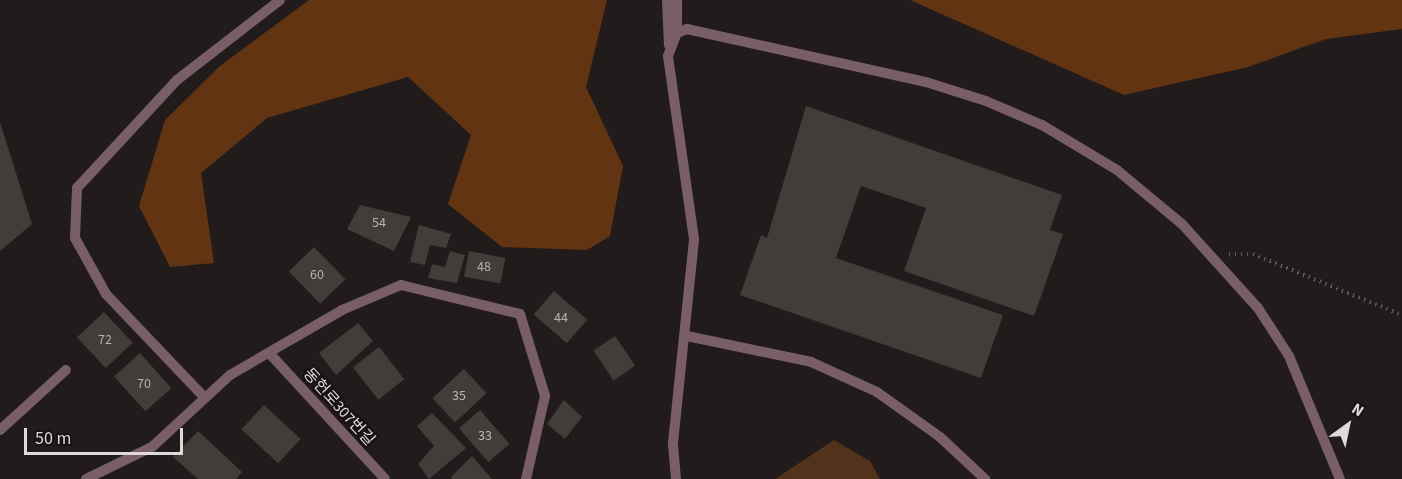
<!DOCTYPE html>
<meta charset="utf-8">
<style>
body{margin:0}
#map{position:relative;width:1402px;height:479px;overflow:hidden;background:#211b1b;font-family:"Source Sans 3","Noto Sans KR",sans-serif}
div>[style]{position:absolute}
.green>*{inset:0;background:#52321b}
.forest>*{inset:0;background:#623411}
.building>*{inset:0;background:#423c3a;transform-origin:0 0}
.path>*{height:4px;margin-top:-2px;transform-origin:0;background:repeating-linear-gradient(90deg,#5f5a5a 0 1.5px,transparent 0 6px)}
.lane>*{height:10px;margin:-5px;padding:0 5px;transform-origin:5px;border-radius:5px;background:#795e67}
span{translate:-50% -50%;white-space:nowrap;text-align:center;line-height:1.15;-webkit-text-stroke:5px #181212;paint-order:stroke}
.number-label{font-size:14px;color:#b8b3b3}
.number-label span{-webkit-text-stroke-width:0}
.street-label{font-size:16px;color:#dfdbdb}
.north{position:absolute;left:1318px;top:395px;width:60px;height:60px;-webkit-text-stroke:4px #181212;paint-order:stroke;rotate:33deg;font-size:16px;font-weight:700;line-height:24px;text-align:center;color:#dfdbdb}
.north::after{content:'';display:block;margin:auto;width:21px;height:27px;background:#dfdbdb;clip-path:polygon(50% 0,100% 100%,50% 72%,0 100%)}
.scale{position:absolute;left:24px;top:428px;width:159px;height:27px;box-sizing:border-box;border:3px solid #dfdbdb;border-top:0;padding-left:8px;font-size:18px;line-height:21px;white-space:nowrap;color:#dfdbdb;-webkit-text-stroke:4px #181212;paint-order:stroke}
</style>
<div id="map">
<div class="green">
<i style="clip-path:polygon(834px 440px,870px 461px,880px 479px,775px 479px)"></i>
</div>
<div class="forest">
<i style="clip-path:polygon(309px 0,607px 0,586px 87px,623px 166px,610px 236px,587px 250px,502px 247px,448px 204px,471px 135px,408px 77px,267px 118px,201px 173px,214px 263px,170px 267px,139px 206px,165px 120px,220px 66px)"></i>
<i style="clip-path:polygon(910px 0,1402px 0,1402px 29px,1326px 39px,1248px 67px,1124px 95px)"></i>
</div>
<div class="building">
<i style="clip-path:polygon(806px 106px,1062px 195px,1050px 230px,1063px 234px,1034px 316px,904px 271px,926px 208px,861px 186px,836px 258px,1003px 315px,981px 378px,740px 295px,761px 235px,767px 238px)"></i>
<i style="clip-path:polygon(0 122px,32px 224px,0 251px)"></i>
<i style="clip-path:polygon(360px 205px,411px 217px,394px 251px,347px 229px)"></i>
<i style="clip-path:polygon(419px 225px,451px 234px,446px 248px,430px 245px,425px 265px,410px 262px)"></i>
<i style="left:314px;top:247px;width:45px;height:35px;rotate:46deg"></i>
<i style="clip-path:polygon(450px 251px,465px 255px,457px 283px,428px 278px,432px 264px,445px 267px)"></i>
<i style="left:469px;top:251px;width:37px;height:26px;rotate:11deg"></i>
<i style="left:554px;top:291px;width:44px;height:31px;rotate:41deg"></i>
<i style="left:104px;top:312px;width:42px;height:37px;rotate:47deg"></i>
<i style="clip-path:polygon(358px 323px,373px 341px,336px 375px,319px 353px)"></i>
<i style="left:615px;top:336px;width:36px;height:26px;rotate:56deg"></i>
<i style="left:379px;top:347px;width:41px;height:33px;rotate:52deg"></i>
<i style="left:140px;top:353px;width:47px;height:35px;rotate:48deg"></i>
<i style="left:464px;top:369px;width:33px;height:43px;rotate:47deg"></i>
<i style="clip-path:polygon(564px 400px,582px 417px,565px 439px,547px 424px)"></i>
<i style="left:264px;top:405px;width:50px;height:33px;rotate:43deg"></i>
<i style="left:480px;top:410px;width:45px;height:28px;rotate:49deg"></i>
<i style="clip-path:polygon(432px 413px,466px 448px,429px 479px,418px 464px,434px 446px,417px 426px)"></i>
<i style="clip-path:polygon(198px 431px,242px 472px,236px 479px,198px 479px,173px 457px)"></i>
<i style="clip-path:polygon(472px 456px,492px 479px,452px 479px,451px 477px)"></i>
</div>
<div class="path">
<i style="left:1229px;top:254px;width:24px"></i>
<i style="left:1253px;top:254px;width:161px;rotate:22.3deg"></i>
</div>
<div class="lane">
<i style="left:667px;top:0;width:45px;rotate:87.5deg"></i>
<i style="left:677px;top:33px;width:33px;rotate:-90deg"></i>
<i style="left:687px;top:336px;width:127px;rotate:11.8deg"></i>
<i style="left:811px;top:362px;width:72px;rotate:24.4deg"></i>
<i style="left:877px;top:392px;width:77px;rotate:35.5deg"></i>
<i style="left:940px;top:437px;width:62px;rotate:43deg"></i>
<i style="left:271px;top:355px;width:168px;rotate:47.4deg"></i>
<i style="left:204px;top:397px;width:142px;rotate:-133.6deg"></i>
<i style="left:106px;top:294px;width:64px;rotate:-119deg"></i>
<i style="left:75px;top:238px;width:50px;rotate:-87.7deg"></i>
<i style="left:77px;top:188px;width:147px;rotate:-47.2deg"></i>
<i style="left:177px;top:80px;width:130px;rotate:-37.8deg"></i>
<i style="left:0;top:430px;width:89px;rotate:-42.3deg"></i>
<i style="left:86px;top:479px;width:73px;rotate:-25.9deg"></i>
<i style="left:152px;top:447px;width:106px;rotate:-42.7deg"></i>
<i style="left:230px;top:375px;width:129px;rotate:-30.1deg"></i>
<i style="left:342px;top:310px;width:64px;rotate:-23deg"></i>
<i style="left:401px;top:285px;width:122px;rotate:13.7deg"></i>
<i style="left:520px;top:314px;width:86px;rotate:73deg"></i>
<i style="left:545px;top:396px;width:85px;rotate:102.9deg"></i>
<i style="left:676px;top:479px;width:36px;rotate:-95deg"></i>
<i style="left:673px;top:443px;width:205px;rotate:-84.1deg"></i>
<i style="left:694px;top:239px;width:185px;rotate:-98.1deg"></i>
<i style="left:668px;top:56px;width:25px;rotate:-69deg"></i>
<i style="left:677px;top:33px;width:11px;rotate:-22deg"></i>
<i style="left:687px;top:29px;width:245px;rotate:12.5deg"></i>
<i style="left:926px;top:82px;width:63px;rotate:17.6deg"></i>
<i style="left:986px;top:101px;width:61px;rotate:23.2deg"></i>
<i style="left:1042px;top:125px;width:87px;rotate:31deg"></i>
<i style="left:1117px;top:170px;width:85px;rotate:39.7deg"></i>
<i style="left:1182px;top:224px;width:113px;rotate:47.9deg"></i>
<i style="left:1258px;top:308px;width:57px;rotate:57.1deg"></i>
<i style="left:1289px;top:356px;width:133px;rotate:67.5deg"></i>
</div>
<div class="number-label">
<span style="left:379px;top:223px">54</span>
<span style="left:484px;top:267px">48</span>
<span style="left:317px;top:275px">60</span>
<span style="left:561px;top:318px">44</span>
<span style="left:105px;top:340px">72</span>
<span style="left:144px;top:384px">70</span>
<span style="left:459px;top:396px">35</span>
<span style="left:485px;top:436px">33</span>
</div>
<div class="street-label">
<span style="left:339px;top:407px;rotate:48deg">동헌로307번길</span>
</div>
<div class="north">N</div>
<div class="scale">50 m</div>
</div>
